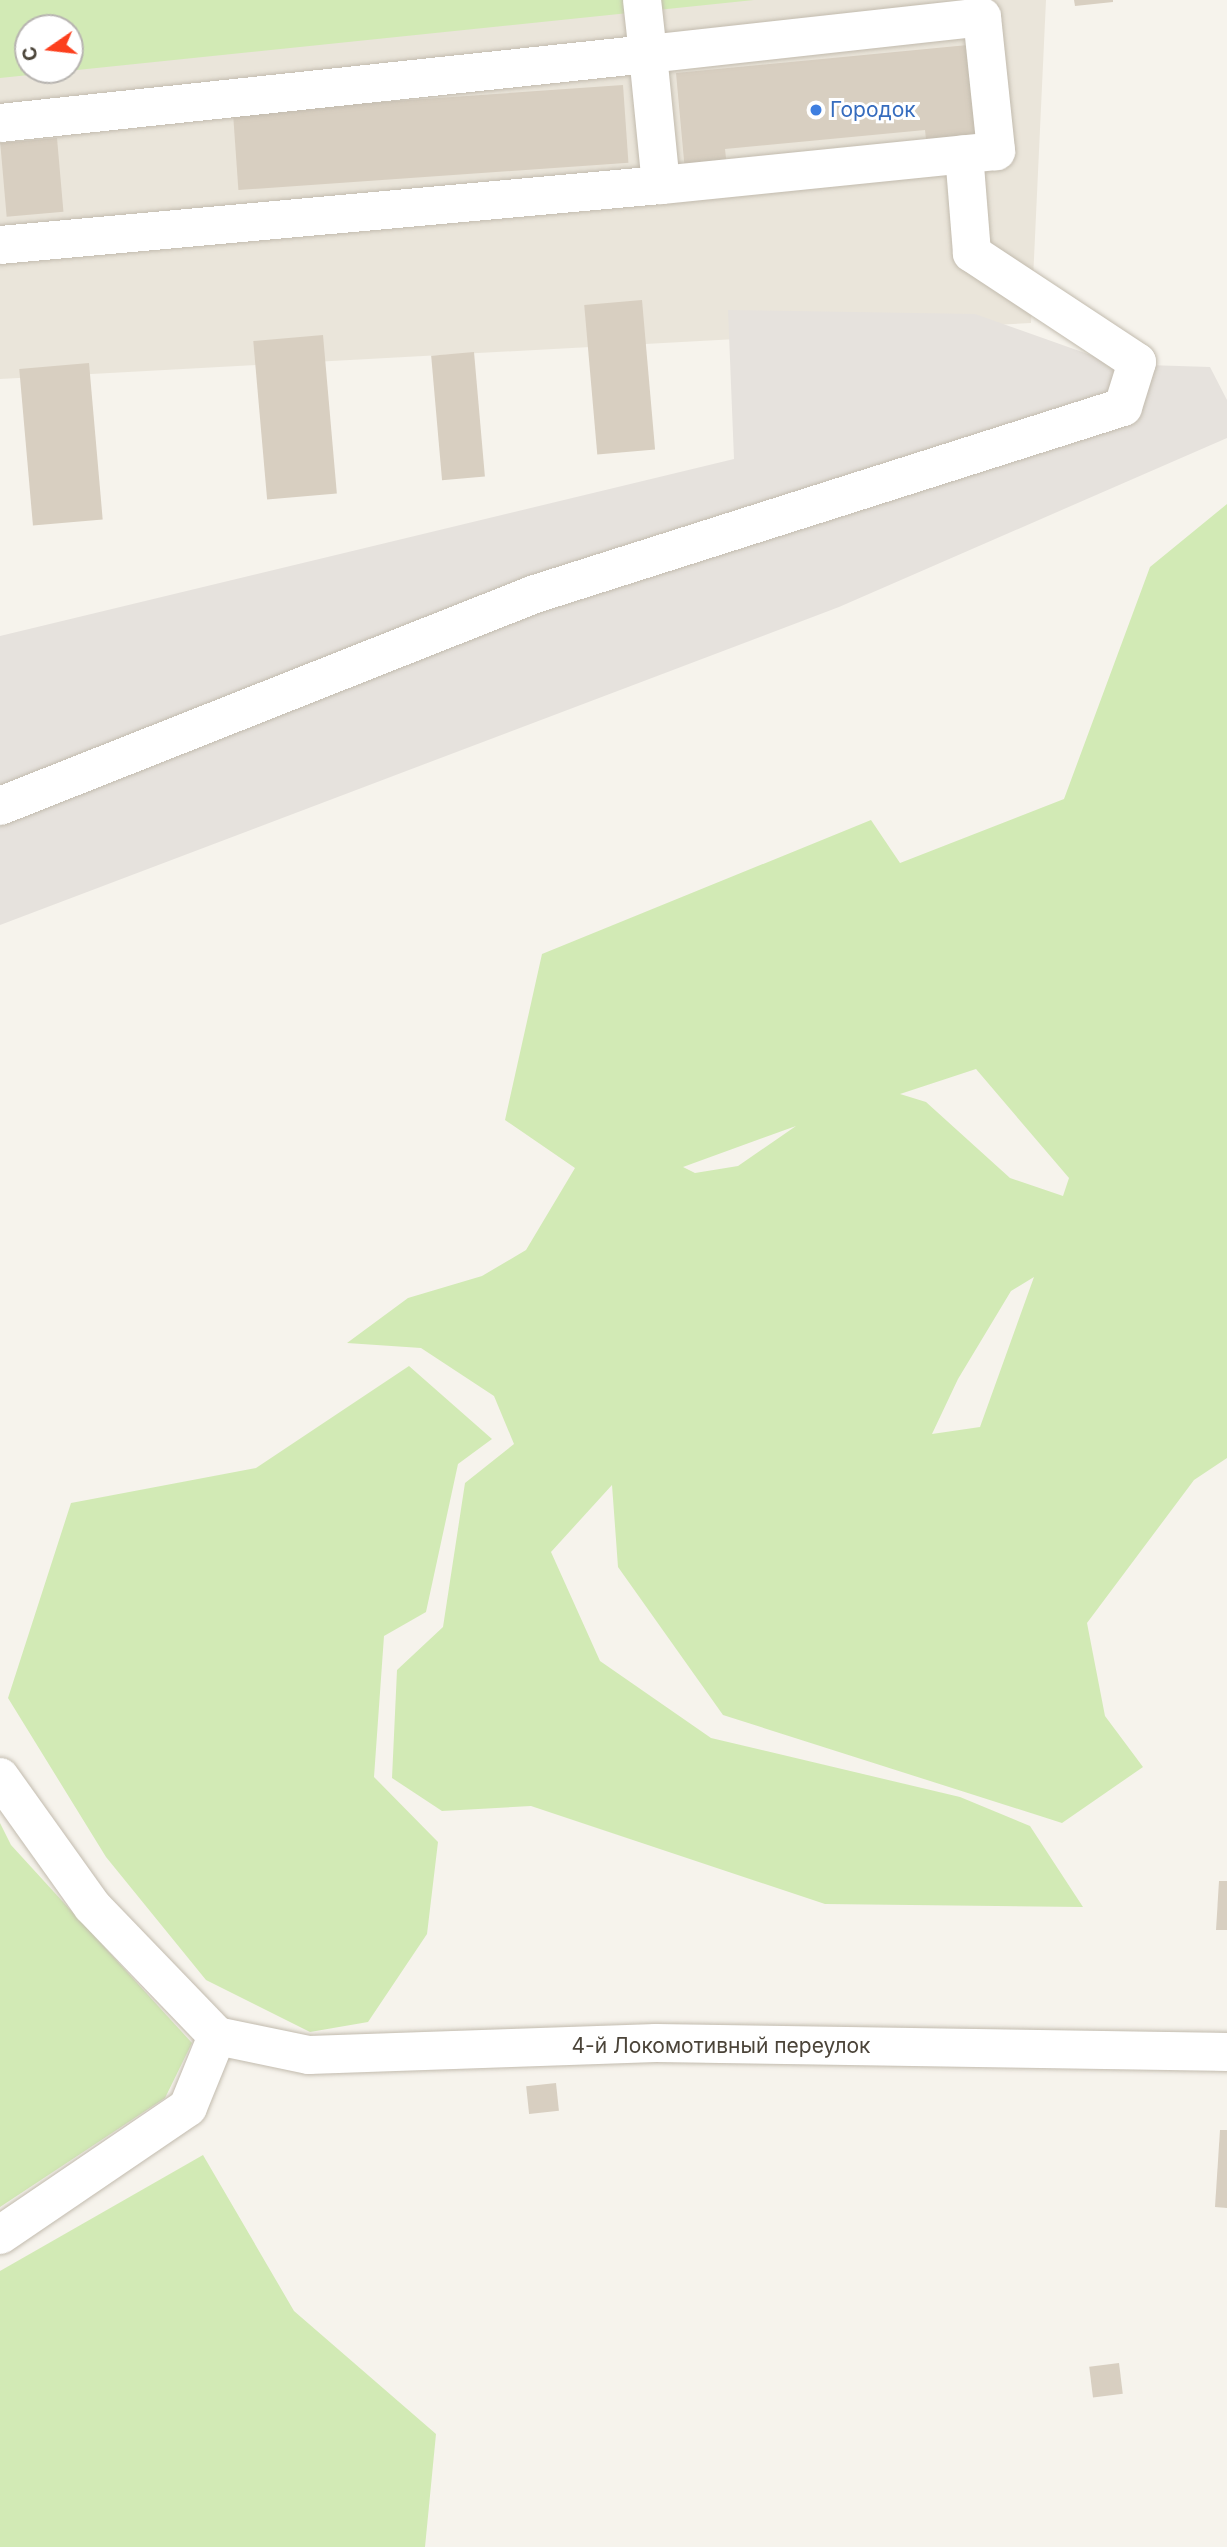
<!DOCTYPE html>
<meta charset="utf-8">
<style>
body{margin:0}
#map{position:relative;width:1227px;height:2547px;overflow:hidden;background:#f6f3ec;font-family:Inter,sans-serif}
div>[style]{position:absolute}
.residential>*{inset:0;background:#eae5da}
.industrial>*{inset:0;background:#e6e2dd}
.green>*{inset:0;background:#d2eab5}
.building>*{inset:0;background:#d8cfc1;transform-origin:0 0}
.roads{filter:drop-shadow(0 0 2px #c2bbae) drop-shadow(0 0 2px #c2bbae)}
.minor>*{height:38px;margin:-19px;padding:0 19px;transform-origin:19px;border-radius:19px;background:#fff}
.dots>*{width:19px;height:19px;translate:-50% -50%;box-sizing:border-box;border:4px solid #fff;border-radius:50%}
span{translate:-50% -50%;white-space:nowrap;text-align:center;line-height:1.15;-webkit-text-stroke:6px #fff;paint-order:stroke}
.shop-label{font-size:21px;color:#366cbe}
.left{translate:0 -50%;text-align:left}
.street-label{font-size:21px;color:#4b4439}
.north{position:absolute;left:14px;top:14px;width:70px;height:70px;box-sizing:border-box;background:#fff;border:2px solid #b7b4b0;border-radius:50%;rotate:256deg;font-size:19px;font-weight:700;line-height:28px;text-align:center;color:#4b4439}
.north::after{content:'';display:block;margin:auto;width:24px;height:32px;background:#fc3f1d;clip-path:polygon(50% 0,100% 100%,50% 72%,0 100%)}
</style>
<div id="map">
<div class="residential">
<i style="clip-path:polygon(646px 0,1046px 0,1031px 323px,0 379px,0 65px,70px 70px)"></i>
</div>
<div class="industrial">
<i style="clip-path:polygon(728px 310px,975px 314px,1116px 364px,1210px 367px,1227px 400px,1227px 438px,839px 607px,0 925px,0 636px,734px 459px)"></i>
</div>
<div class="green">
<i style="clip-path:polygon(evenodd,0 0,754px 0,0 78px,0 0,28px 28px,70px 28px,70px 70px,28px 70px,28px 28px)"></i>
<i style="clip-path:polygon(evenodd,1227px 504px,1227px 1458px,1194px 1480px,1087px 1623px,1105px 1716px,1143px 1767px,1062px 1823px,723px 1715px,618px 1567px,612px 1485px,551px 1552px,600px 1661px,711px 1738px,960px 1797px,1030px 1826px,1083px 1907px,825px 1904px,531px 1806px,442px 1811px,392px 1778px,397px 1670px,443px 1627px,465px 1483px,514px 1444px,494px 1396px,421px 1348px,347px 1343px,408px 1298px,482px 1276px,526px 1250px,575px 1168px,505px 1120px,542px 954px,871px 820px,900px 863px,1064px 799px,1150px 567px,1227px 504px,976px 1069px,1069px 1178px,1063px 1196px,1010px 1178px,926px 1102px,900px 1094px,976px 1069px,1227px 504px,796px 1126px,738px 1166px,695px 1173px,683px 1167px,796px 1126px,1227px 504px,1034px 1277px,980px 1427px,932px 1434px,958px 1379px,1011px 1291px,1034px 1277px)"></i>
<i style="clip-path:polygon(409px 1366px,492px 1439px,458px 1464px,426px 1612px,384px 1636px,374px 1777px,438px 1842px,427px 1934px,368px 2022px,310px 2032px,206px 1980px,106px 1857px,8px 1698px,71px 1503px,256px 1468px)"></i>
<i style="clip-path:polygon(0 1823px,11px 1845px,192px 2043px,165px 2098px,0 2207px)"></i>
<i style="clip-path:polygon(203px 2155px,294px 2311px,436px 2434px,425px 2547px,0 2547px,0 2271px)"></i>
</div>
<div class="building">
<i style="clip-path:polygon(1074px 0,1113px 0,1113px 2px,1075px 6px)"></i>
<i style="clip-path:polygon(968px 45px,977px 143px,927px 148px,925px 130px,725px 149px,727px 167px,685px 171px,676px 73px)"></i>
<i style="left:623px;top:85px;width:78px;height:391px;rotate:86deg"></i>
<i style="left:57px;top:138px;width:74px;height:57px;rotate:85deg"></i>
<i style="left:642px;top:300px;width:150px;height:58px;rotate:85deg"></i>
<i style="left:323px;top:335px;width:159px;height:70px;rotate:85deg"></i>
<i style="left:474px;top:352px;width:125px;height:43px;rotate:85deg"></i>
<i style="left:89px;top:363px;width:157px;height:70px;rotate:85deg"></i>
<i style="clip-path:polygon(1219px 1881px,1227px 1881px,1227px 1930px,1216px 1930px)"></i>
<i style="left:556px;top:2083px;width:28px;height:30px;rotate:84deg"></i>
<i style="clip-path:polygon(1220px 2130px,1227px 2130px,1227px 2208px,1215px 2207px)"></i>
<i style="left:1119px;top:2363px;width:31px;height:30px;rotate:83deg"></i>
</div>
<div class="roads">
<div class="minor">
<i style="left:0;top:123px;width:652px;rotate:-6.08deg"></i>
<i style="left:648px;top:54px;width:336px;rotate:-6.3deg"></i>
<i style="left:982px;top:17px;width:135px;rotate:84deg"></i>
<i style="left:996px;top:151px;width:337px;rotate:174.2deg"></i>
<i style="left:661px;top:185px;width:132px;rotate:-95.7deg"></i>
<i style="left:648px;top:54px;width:54px;rotate:-96.3deg"></i>
<i style="left:0;top:245px;width:664px;rotate:-5.19deg"></i>
<i style="left:0;top:806px;width:575px;rotate:-21.62deg"></i>
<i style="left:535px;top:594px;width:617px;rotate:-17.64deg"></i>
<i style="left:1123px;top:407px;width:47px;rotate:-72.7deg"></i>
<i style="left:1137px;top:362px;width:198px;rotate:-146.6deg"></i>
<i style="left:972px;top:253px;width:99px;rotate:-94.6deg"></i>
<i style="left:0;top:1777px;width:158px;rotate:54.5deg"></i>
<i style="left:92px;top:1906px;width:180px;rotate:46.1deg"></i>
<i style="left:217px;top:2036px;width:94px;rotate:11.7deg"></i>
<i style="left:309px;top:2055px;width:347px;rotate:-2deg"></i>
<i style="left:656px;top:2043px;width:571px;rotate:0.9deg"></i>
<i style="left:0;top:2235px;width:227px;rotate:-34.2deg"></i>
<i style="left:188px;top:2107px;width:77px;rotate:-67.8deg"></i>
</div>
</div>
<div class="dots">
<i style="left:816px;top:110px;background:#3f7fe0"></i>
</div>
<div class="shop-label">
<span class="left" style="left:830px;top:110px">Городок</span>
</div>
<div class="street-label">
<span style="left:721px;top:2046px">4-й Локомотивный переулок</span>
</div>
<div class="north">С</div>
</div>
